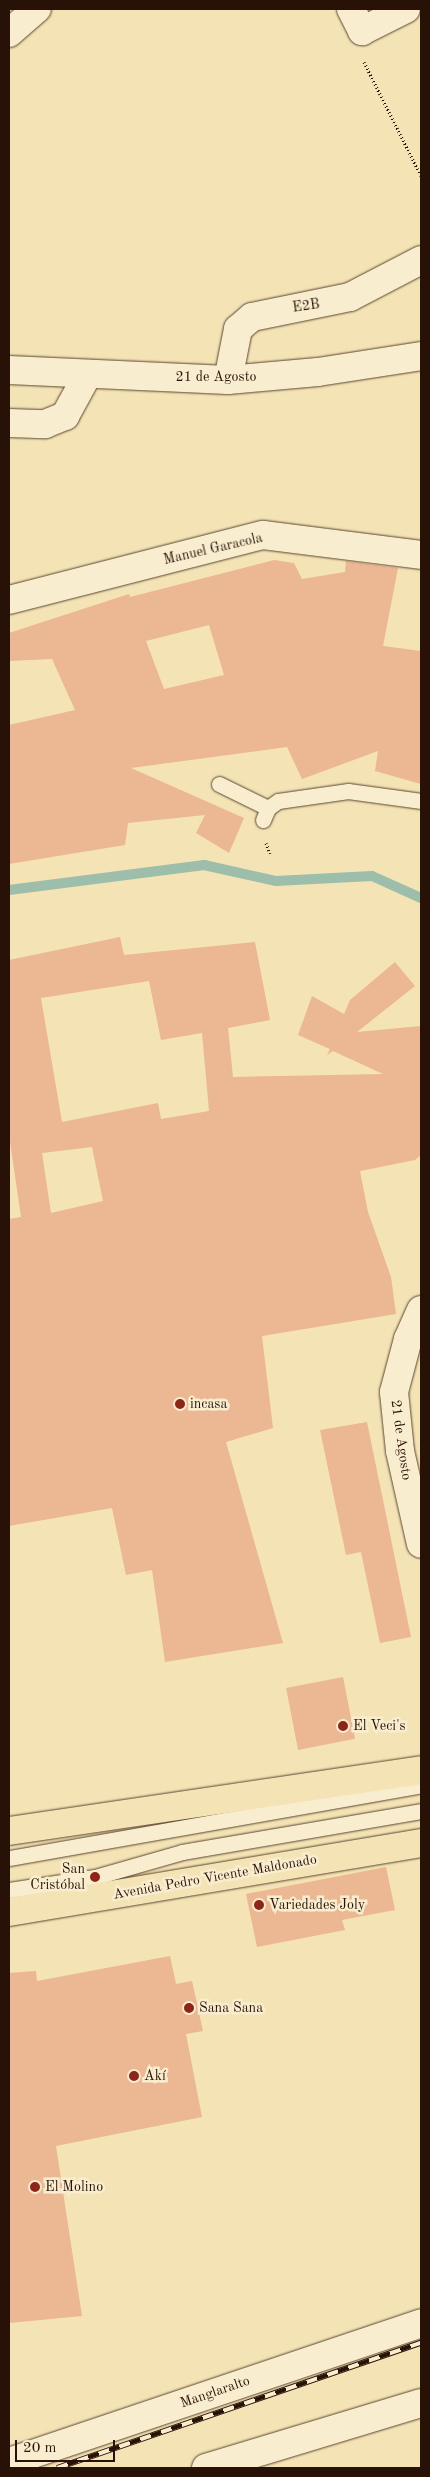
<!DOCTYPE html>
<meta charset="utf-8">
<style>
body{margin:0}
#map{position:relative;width:430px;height:2477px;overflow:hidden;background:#f4e3b4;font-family:"Old Standard TT",serif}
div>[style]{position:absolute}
.stream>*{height:10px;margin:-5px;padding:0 5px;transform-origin:5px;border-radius:5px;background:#9cbeab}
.building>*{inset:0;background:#ecb793;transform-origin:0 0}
.path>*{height:3px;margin-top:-1.5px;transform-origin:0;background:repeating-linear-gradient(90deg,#281207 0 1px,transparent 0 3.5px)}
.roads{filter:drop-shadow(0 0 1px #5b4632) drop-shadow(0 0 1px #5b4632)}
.lane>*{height:15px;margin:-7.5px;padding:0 7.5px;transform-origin:7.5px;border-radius:7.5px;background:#f8edce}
.street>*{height:28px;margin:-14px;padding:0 14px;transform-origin:14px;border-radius:14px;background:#f8edce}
.secondary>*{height:28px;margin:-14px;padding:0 14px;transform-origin:14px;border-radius:14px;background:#f8edce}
.primary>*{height:28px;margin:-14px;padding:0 14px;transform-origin:14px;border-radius:14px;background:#f4e3b4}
.rail>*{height:5.5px;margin-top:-2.75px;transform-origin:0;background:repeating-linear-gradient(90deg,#f8edce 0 11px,#281207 0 22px);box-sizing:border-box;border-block:1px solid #281207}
.dots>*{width:14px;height:14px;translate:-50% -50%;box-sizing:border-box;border:2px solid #f8edce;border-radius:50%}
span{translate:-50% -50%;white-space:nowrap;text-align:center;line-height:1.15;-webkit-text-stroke:5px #f8edce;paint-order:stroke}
.street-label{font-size:14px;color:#281207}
.poi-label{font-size:14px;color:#281207}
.left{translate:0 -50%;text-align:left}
.right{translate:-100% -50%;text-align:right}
.frame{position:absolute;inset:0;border:10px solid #281207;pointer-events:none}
.scale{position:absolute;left:15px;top:2440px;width:100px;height:22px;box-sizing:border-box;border:2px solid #281207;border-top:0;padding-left:6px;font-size:15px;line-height:18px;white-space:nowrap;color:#281207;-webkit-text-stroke:4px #f8edce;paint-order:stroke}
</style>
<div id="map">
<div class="stream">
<div style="left:9px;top:890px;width:197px;rotate:-7.3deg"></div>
<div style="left:204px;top:865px;width:74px;rotate:12.5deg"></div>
<div style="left:276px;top:881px;width:96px;rotate:-3deg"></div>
<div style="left:372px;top:876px;width:54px;rotate:24.2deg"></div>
</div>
<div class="building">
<div style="clip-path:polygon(evenodd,274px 560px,294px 563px,302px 579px,345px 572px,346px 561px,398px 568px,383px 646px,421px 651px,421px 784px,375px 771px,378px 751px,302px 779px,287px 747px,131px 768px,244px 818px,229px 853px,196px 833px,205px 815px,128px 823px,125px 845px,9px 864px,9px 725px,75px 710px,52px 659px,9px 661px,9px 633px,129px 594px,130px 597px,274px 560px,209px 625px,224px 675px,164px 689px,146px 641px,209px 625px)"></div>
<div style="clip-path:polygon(evenodd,120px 937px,124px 955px,255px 942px,270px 1020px,228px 1028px,233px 1077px,383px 1074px,333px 1051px,327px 1055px,330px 1049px,298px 1035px,312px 996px,344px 1014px,350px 1000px,395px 962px,415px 986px,357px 1032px,421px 1026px,421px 1155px,415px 1160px,360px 1171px,368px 1212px,391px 1277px,396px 1314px,262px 1336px,273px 1428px,226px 1442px,283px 1643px,165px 1662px,152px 1570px,126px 1575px,112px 1508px,9px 1526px,9px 1219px,21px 1217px,9px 1135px,9px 960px,120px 937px,149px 981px,161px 1040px,202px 1033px,209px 1111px,161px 1119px,158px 1103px,62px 1122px,41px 998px,149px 981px,120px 937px,92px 1147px,103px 1201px,51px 1213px,42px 1153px,92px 1147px)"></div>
<div style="clip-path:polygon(367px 1422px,411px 1637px,380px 1643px,361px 1552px,346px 1555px,320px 1430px)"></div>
<div style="left:343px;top:1677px;width:63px;height:58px;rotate:79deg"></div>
<div style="clip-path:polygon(386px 1867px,395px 1910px,342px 1920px,345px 1930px,257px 1947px,246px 1894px)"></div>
<div style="clip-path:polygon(170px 1956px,176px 1984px,192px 1981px,203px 2031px,186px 2034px,202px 2117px,56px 2146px,82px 2316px,9px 2323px,9px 1973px,36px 1971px,37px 1981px)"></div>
</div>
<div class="path">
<div style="left:364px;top:62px;width:127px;rotate:63.4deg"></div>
<div style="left:266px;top:843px;width:11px;rotate:68deg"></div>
</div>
<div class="roads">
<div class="lane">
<div style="left:219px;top:784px;width:55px;rotate:26.1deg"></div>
<div style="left:263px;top:820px;width:13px;rotate:-67deg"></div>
<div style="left:268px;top:808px;width:12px;rotate:-35deg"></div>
<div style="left:278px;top:801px;width:71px;rotate:-8.1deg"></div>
<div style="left:348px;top:791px;width:74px;rotate:7.8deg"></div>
<div style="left:9px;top:1858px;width:418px;rotate:-10deg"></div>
<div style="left:9px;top:1890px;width:87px;rotate:-8.6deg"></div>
<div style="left:95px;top:1877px;width:91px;rotate:-16deg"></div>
<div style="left:182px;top:1852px;width:242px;rotate:-9.7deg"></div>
</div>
<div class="street">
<div style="left:351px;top:9px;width:25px;rotate:63deg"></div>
<div style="left:362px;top:31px;width:49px;rotate:-26.6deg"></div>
<div style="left:228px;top:380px;width:52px;rotate:-78.9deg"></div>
<div style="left:238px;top:329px;width:18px;rotate:-41deg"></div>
<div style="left:252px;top:317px;width:100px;rotate:-11.5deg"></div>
<div style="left:350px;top:297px;width:80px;rotate:-27.5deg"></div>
<div style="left:9px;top:423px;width:36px;rotate:2deg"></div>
<div style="left:45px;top:424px;width:22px;rotate:-22deg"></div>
<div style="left:65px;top:416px;width:48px;rotate:-61.3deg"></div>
<div style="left:9px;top:600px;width:262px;rotate:-14.4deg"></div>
<div style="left:263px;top:535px;width:159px;rotate:7.2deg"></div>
</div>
<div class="secondary">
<div style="left:9px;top:33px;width:37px;rotate:-41deg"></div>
<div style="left:9px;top:370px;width:219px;rotate:2.6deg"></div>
<div style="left:228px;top:380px;width:90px;rotate:-5.1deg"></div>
<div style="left:318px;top:372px;width:104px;rotate:-8.8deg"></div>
<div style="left:421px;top:1310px;width:32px;rotate:114deg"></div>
<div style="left:408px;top:1339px;width:55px;rotate:104.8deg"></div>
<div style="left:394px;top:1392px;width:59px;rotate:84.2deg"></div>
<div style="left:400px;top:1451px;width:95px;rotate:77.3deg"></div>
<div style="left:9px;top:2462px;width:435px;rotate:-18.6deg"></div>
<div style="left:206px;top:2468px;width:225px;rotate:-16.8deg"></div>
</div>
<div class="primary">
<div style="left:9px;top:1831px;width:416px;rotate:-8.4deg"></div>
<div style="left:9px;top:1912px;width:418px;rotate:-9.5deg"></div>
</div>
</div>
<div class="rail">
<div style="left:57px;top:2468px;width:385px;rotate:-19deg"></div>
</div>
<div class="dots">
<div style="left:180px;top:1404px;background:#8f2418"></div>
<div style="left:343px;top:1726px;background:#8f2418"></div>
<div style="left:95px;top:1877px;background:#8f2418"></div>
<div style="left:259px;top:1905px;background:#8f2418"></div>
<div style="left:189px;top:2008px;background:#8f2418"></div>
<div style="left:134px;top:2076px;background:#8f2418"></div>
<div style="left:35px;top:2187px;background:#8f2418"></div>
</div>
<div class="street-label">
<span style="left:306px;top:306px;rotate:-8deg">E2B</span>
<span style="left:216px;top:377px">21 de Agosto</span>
<span style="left:213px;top:549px;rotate:-13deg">Manuel Garacola</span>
<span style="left:401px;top:1440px;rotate:82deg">21 de Agosto</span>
<span style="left:215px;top:1877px;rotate:-10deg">Avenida Pedro Vicente Maldonado</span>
<span style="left:215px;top:2392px;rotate:-19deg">Manglaralto</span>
</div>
<div class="poi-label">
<span class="left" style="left:190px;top:1404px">incasa</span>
<span class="left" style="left:353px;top:1726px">El Veci's</span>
<span class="right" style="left:85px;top:1877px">San<br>Cristóbal</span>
<span class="left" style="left:269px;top:1905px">Variedades Joly</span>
<span class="left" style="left:199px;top:2008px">Sana Sana</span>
<span class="left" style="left:144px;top:2076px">Akí</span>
<span class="left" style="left:45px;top:2187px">El Molino</span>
</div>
<div class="frame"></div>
<div class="scale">20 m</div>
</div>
